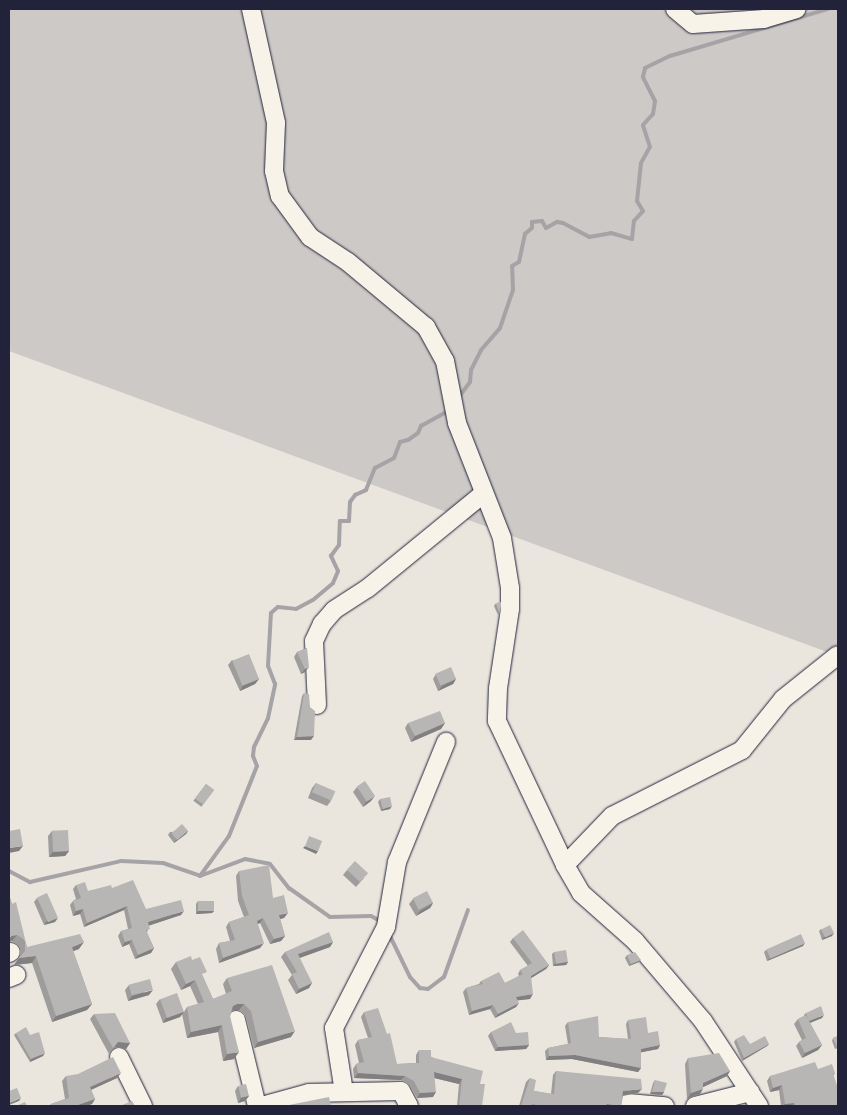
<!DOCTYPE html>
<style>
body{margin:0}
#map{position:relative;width:847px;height:1115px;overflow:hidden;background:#eae6de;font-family:Kalam,sans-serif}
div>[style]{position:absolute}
.green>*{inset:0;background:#cdc9c6}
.stream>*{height:4px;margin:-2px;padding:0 2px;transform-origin:2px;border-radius:2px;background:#a6a3a6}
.roads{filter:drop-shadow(0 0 1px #22223b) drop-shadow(0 0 1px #22223b)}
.minor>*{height:18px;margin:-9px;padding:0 9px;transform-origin:9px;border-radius:9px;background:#f7f3e8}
.wall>*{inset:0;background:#9e9d9c;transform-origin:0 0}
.shaded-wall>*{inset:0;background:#817f7f}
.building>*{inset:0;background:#b8b6b5;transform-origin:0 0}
span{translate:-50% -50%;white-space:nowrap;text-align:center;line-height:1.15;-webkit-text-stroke:4.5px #f7f3e8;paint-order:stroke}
.frame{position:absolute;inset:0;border:10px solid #22223b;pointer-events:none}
</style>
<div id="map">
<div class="green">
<div style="clip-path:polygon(9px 9px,838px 9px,838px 656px,9px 351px)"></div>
</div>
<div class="stream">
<div style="left:458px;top:398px;width:20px;rotate:-53deg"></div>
<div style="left:470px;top:382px;width:12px;rotate:-85deg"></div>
<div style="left:471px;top:370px;width:22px;rotate:-63deg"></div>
<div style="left:481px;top:350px;width:29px;rotate:-49deg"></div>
<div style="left:500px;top:328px;width:40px;rotate:-71.1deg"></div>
<div style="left:513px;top:290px;width:24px;rotate:-92deg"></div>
<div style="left:512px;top:266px;width:8px;rotate:-30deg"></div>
<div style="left:519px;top:262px;width:29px;rotate:-78deg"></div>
<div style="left:525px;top:234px;width:9px;rotate:-41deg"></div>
<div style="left:532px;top:228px;width:6px;rotate:-90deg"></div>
<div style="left:532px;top:222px;width:10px;rotate:-6deg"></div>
<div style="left:542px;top:221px;width:8px;rotate:60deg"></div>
<div style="left:546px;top:228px;width:13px;rotate:-29deg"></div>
<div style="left:557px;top:222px;width:6px;rotate:9deg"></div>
<div style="left:563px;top:223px;width:30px;rotate:28deg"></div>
<div style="left:589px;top:237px;width:22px;rotate:-10deg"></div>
<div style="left:611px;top:233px;width:22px;rotate:16deg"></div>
<div style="left:632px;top:239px;width:18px;rotate:-84deg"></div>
<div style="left:634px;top:221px;width:13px;rotate:-48deg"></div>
<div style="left:643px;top:211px;width:12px;rotate:-121deg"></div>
<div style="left:637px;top:201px;width:38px;rotate:-84deg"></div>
<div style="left:641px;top:163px;width:18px;rotate:-61deg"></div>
<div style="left:650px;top:147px;width:23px;rotate:-108deg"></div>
<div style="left:643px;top:125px;width:15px;rotate:-48deg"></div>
<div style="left:653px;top:114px;width:13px;rotate:-81deg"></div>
<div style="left:655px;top:101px;width:27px;rotate:-117deg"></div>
<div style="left:643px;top:77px;width:9px;rotate:-77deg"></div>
<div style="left:645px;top:68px;width:28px;rotate:-26deg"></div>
<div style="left:670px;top:56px;width:165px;rotate:-16.6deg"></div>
<div style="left:9px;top:871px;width:24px;rotate:28deg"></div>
<div style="left:30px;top:882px;width:93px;rotate:-13deg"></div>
<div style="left:121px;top:861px;width:42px;rotate:2.7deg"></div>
<div style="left:163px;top:863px;width:39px;rotate:19deg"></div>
<div style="left:200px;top:876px;width:48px;rotate:-20.7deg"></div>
<div style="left:245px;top:859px;width:25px;rotate:11deg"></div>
<div style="left:270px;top:864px;width:31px;rotate:52deg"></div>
<div style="left:289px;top:888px;width:50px;rotate:35.3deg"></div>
<div style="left:330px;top:917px;width:41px;rotate:-1.4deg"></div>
<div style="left:371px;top:916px;width:13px;rotate:29deg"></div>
<div style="left:200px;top:876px;width:49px;rotate:-54.1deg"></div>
<div style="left:229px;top:836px;width:75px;rotate:-68.2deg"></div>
<div style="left:257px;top:766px;width:11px;rotate:-112deg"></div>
<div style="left:253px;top:756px;width:9px;rotate:-84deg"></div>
<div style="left:254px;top:747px;width:32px;rotate:-64deg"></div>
<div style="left:268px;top:718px;width:35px;rotate:-78deg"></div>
<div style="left:275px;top:684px;width:19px;rotate:-111deg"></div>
<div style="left:268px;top:666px;width:53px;rotate:-86.8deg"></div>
<div style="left:271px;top:613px;width:9px;rotate:-41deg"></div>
<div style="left:278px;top:607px;width:18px;rotate:6deg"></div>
<div style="left:296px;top:609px;width:19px;rotate:-28deg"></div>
<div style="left:313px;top:600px;width:26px;rotate:-40deg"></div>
<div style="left:333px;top:583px;width:13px;rotate:-67deg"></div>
<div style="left:338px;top:571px;width:17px;rotate:-115deg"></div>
<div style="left:331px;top:556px;width:14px;rotate:-54deg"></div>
<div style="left:339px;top:545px;width:24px;rotate:-88deg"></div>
<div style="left:340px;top:521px;width:9px"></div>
<div style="left:349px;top:521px;width:19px;rotate:-87deg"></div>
<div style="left:350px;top:502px;width:9px;rotate:-54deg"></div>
<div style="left:355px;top:495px;width:12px;rotate:-24deg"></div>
<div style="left:366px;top:490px;width:24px;rotate:-68deg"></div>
<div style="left:375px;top:468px;width:21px;rotate:-28deg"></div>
<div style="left:394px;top:458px;width:17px;rotate:-69deg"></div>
<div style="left:400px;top:442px;width:8px;rotate:-14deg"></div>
<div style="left:408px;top:440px;width:12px;rotate:-35deg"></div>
<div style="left:418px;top:433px;width:8px;rotate:-67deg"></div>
<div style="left:421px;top:426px;width:31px;rotate:-29deg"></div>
<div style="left:389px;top:934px;width:48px;rotate:64deg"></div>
<div style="left:410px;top:977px;width:15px;rotate:48deg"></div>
<div style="left:420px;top:988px;width:8px;rotate:7deg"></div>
<div style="left:428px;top:989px;width:20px;rotate:-37deg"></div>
<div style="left:444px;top:977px;width:71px;rotate:-70.3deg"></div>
</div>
<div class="roads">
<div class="minor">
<div style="left:251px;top:9px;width:117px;rotate:77.6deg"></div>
<div style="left:276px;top:123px;width:48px;rotate:92.4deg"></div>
<div style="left:274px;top:171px;width:26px;rotate:77deg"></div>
<div style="left:280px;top:196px;width:51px;rotate:53.8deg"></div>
<div style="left:310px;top:237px;width:45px;rotate:33.3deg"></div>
<div style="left:348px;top:262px;width:102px;rotate:39.8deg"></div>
<div style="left:426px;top:327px;width:39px;rotate:61deg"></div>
<div style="left:445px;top:361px;width:63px;rotate:79deg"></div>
<div style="left:457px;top:423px;width:123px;rotate:68.6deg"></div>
<div style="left:502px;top:538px;width:51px;rotate:80.9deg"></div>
<div style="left:510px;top:588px;width:21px;rotate:90deg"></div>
<div style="left:510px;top:609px;width:80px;rotate:98.6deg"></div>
<div style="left:498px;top:688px;width:33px;rotate:92deg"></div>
<div style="left:497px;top:721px;width:159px;rotate:64.7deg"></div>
<div style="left:565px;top:865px;width:68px;rotate:-46.2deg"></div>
<div style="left:612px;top:816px;width:146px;rotate:-26.9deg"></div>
<div style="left:742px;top:750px;width:65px;rotate:-51.2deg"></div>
<div style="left:783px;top:699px;width:70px;rotate:-38.7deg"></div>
<div style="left:675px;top:9px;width:23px;rotate:40deg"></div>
<div style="left:693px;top:24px;width:71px;rotate:-4deg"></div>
<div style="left:764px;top:19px;width:34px;rotate:-17deg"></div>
<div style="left:317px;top:705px;width:64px;rotate:-92.7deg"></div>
<div style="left:314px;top:641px;width:19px;rotate:-65deg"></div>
<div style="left:322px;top:624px;width:18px;rotate:-49deg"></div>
<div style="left:334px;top:610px;width:40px;rotate:-32.9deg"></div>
<div style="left:368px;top:588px;width:149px;rotate:-39.3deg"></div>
<div style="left:565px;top:865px;width:32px;rotate:60deg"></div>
<div style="left:581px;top:893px;width:72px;rotate:41.6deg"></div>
<div style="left:635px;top:941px;width:105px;rotate:49.6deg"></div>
<div style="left:703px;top:1021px;width:102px;rotate:56.6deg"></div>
<div style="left:9px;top:953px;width:2px;rotate:-27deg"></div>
<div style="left:9px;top:978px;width:8px;rotate:-23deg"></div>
<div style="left:236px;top:1020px;width:89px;rotate:76.3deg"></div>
<div style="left:119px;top:1057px;width:55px;rotate:63.9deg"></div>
<div style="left:344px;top:1092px;width:65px;rotate:-98.9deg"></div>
<div style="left:334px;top:1028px;width:114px;rotate:-62.8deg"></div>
<div style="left:386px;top:927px;width:66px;rotate:-80.4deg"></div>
<div style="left:397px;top:862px;width:130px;rotate:-67.8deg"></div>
<div style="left:262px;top:1106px;width:49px;rotate:-15.5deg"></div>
<div style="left:309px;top:1093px;width:92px;rotate:-1.2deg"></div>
<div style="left:401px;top:1091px;width:17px;rotate:62deg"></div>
<div style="left:627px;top:1106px;width:3px;rotate:-72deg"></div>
<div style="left:628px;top:1103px;width:37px;rotate:5deg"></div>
<div style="left:695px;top:1106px;width:57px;rotate:-14.3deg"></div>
</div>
</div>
<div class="wall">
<div style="clip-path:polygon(496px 603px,500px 613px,498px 615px,494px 606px)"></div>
<div style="clip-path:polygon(307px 648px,305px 672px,301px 674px,294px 657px,297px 652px)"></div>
<div style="clip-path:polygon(232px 660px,259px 679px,255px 684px,240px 691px,228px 665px)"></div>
<div style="clip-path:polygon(436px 674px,456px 679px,453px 684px,438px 691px,433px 679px)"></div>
<div style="clip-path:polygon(304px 693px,311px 740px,294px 740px,302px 696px)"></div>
<div style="clip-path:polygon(408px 723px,445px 723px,441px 729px,411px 742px,405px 728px)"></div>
<div style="clip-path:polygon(316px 783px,331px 801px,327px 806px,308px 798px,312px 788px)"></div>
<div style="left:206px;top:784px;width:10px;height:21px;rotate:37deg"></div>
<div style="clip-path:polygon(357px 787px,371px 801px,363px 807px,353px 792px)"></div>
<div style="clip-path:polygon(380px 799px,390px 809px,381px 811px,378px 802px)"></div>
<div style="clip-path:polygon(52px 831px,69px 851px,65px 856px,49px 857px,48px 836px)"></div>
<div style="clip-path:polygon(188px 831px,186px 834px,174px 843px,168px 835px,170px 832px)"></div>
<div style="clip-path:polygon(347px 870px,364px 878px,356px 887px,343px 875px)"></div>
<div style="clip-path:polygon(239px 871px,273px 898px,284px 918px,280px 919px,285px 936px,281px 941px,270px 944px,260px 923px,258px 924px,260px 948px,219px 963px,216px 949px,219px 943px,230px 941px,226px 927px,229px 922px,244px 917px,238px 901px,236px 876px)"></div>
<div style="clip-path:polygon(76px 885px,88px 891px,112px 888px,146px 909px,181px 915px,149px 925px,147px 933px,154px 948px,151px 953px,135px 959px,129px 944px,122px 947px,118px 936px,121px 931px,128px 929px,124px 910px,84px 927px,80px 914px,73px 916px,70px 905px,73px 901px,76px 899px,73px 889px)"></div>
<div style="clip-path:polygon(9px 895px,27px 947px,79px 949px,73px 951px,92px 1004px,87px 1010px,52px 1022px,32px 963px,14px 965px,20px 957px,20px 947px,12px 941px)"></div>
<div style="clip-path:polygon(37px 898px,55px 922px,44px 925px,34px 902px)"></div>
<div style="clip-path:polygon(413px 899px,433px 903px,430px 908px,416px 916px,409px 904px)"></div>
<div style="clip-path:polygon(198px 901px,214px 911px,212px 913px,196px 914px,196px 904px)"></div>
<div style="clip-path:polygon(821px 929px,832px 936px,822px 940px,819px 931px)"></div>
<div style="clip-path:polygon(513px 938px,549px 965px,546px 969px,531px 978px,530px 999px,517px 1000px,516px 1007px,495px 1018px,490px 1009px,469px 1015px,463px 992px,466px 988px,479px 984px,481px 981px,505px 983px,519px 976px,518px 974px,520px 970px,528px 966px,510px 942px)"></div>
<div style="clip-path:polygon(333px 942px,330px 947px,299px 958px,312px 983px,309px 988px,296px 994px,288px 980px,292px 975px,281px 957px,285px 952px)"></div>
<div style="clip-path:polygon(803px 946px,767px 961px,764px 952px,766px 950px)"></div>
<div style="clip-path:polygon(554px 952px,568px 962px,566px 965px,553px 966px,552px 954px)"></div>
<div style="clip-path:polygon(627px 955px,639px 962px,629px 966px,625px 958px)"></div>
<div style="clip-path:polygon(192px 960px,203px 977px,213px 999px,226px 994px,223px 984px,227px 978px,291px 1037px,254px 1048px,246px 1017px,239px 1010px,233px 1010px,232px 1011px,230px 1016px,234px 1059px,223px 1061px,218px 1032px,187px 1038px,182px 1014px,180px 1017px,163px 1023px,156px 1004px,160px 999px,184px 1012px,187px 1007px,198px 1004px,190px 986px,181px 990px,171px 969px,176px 962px)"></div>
<div style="clip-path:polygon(129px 985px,149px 995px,128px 1001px,125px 990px)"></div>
<div style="clip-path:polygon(364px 1012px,397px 1064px,416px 1063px,416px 1055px,419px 1050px,480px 1084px,482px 1106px,457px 1106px,459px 1084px,434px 1078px,433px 1097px,417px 1098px,410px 1086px,401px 1080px,354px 1078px,353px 1069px,356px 1064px,359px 1063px,355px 1045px,358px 1040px,368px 1038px,361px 1017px)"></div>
<div style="clip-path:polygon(806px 1013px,822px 1018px,810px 1023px,822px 1045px,818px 1050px,802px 1058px,796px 1046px,799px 1042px,802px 1040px,794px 1024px,798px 1019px,804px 1016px,804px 1015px)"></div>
<div style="clip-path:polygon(94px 1014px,130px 1043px,126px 1049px,115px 1047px,109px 1054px,90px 1019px)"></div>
<div style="clip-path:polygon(628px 1020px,648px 1033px,660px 1045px,658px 1049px,641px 1052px,641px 1068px,638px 1072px,572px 1059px,546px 1060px,545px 1051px,548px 1048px,568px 1044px,565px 1026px,568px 1022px,599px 1037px,628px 1039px,626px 1024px)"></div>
<div style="clip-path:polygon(491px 1032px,516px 1033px,529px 1045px,526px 1049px,495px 1051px,488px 1036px)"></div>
<div style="clip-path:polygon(16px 1033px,43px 1056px,30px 1062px,14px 1035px)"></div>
<div style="clip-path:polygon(838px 1036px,838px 1048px,835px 1049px,832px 1041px,833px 1038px)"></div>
<div style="clip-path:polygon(736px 1039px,750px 1044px,769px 1044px,767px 1046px,742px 1061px,734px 1042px)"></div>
<div style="clip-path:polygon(688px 1058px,730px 1071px,727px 1076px,703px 1087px,700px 1094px,687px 1099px,685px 1064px)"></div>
<div style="clip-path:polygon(818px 1069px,835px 1073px,833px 1076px,838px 1106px,781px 1106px,779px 1090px,770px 1092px,767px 1081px,770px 1076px)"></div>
<div style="clip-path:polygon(556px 1071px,638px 1093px,623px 1096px,621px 1106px,519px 1106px,526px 1082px,530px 1078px,534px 1091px,551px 1094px,553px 1075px)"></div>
<div style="clip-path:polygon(66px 1076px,117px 1078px,91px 1090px,95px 1099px,92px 1104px,86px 1106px,49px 1106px,51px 1104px,65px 1099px,62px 1081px)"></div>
<div style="clip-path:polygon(655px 1080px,664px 1092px,662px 1095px,650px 1094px,653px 1083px)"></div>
<div style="clip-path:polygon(238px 1086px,249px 1096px,245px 1101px,238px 1103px,235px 1091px)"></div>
</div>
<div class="shaded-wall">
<div style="clip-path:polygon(309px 667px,305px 672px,301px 674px,305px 669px)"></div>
<div style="clip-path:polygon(259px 679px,255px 684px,240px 691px,243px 685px)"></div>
<div style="clip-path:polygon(456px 679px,453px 684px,438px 691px,442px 686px)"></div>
<div style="clip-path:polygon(445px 723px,441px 729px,411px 742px,415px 736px)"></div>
<div style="clip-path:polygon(314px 736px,311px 740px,294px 740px,297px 737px)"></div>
<div style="clip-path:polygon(375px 796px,371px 801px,363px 807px,366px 802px)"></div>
<div style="clip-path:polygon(392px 806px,390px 809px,381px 811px,383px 809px)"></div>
<div style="clip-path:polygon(188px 831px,186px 834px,174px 843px,176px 840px)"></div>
<div style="clip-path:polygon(23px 846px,19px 851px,9px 853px,9px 848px)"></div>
<div style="clip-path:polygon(305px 846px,318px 851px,316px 854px,303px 848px)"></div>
<div style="clip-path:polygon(69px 851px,65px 856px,49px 857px,53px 852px)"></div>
<div style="clip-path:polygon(433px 903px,430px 908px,416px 916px,420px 911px)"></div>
<div style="clip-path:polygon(127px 906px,124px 910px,84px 927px,87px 923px)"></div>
<div style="clip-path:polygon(83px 909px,80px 914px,73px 916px,76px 911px)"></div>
<div style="clip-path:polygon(184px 911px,181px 915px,145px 927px,148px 922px)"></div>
<div style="clip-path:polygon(198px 911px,214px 911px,212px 913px,196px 914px)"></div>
<div style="clip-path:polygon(288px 913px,284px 918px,275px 920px,279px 915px)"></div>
<div style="clip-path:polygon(58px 918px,55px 922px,44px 925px,47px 921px)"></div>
<div style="clip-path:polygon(263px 918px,260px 923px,254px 926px,257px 921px)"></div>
<div style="clip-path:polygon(834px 933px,832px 936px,822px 940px,824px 937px)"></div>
<div style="clip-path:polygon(17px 935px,12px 941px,9px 942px,9px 939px,11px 936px)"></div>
<div style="clip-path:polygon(285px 936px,281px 941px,270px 944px,274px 939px)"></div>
<div style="clip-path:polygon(132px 940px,129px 944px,122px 947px,125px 942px)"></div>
<div style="clip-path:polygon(84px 942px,79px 949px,68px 953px,72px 947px)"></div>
<div style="clip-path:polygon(333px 942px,330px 947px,294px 960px,298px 954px)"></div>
<div style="clip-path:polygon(264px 943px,260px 948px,219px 963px,223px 958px)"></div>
<div style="clip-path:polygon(805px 943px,803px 946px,767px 961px,769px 959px)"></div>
<div style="clip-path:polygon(154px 948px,151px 953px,135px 959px,138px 955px)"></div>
<div style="clip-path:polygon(36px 956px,32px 963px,14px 965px,19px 958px)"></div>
<div style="clip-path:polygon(641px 960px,639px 962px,629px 966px,631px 964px)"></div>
<div style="clip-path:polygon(568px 962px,566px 965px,553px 966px,555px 964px)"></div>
<div style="clip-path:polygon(549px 965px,546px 969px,528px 980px,531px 976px)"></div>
<div style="clip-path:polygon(195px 980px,190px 986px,181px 990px,186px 984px)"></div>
<div style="clip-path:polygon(312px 983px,309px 988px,296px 994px,299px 989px)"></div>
<div style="clip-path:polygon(153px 990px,149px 995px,128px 1001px,132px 996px)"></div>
<div style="clip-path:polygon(533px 994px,530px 999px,513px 1001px,516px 997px)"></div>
<div style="clip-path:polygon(519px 1003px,516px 1007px,495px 1018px,498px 1014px)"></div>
<div style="clip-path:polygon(92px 1004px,87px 1010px,52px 1022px,56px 1016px)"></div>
<div style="clip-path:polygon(237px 1004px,244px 1004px,239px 1010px,233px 1010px,228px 1013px,233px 1006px)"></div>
<div style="clip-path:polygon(493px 1005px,490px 1009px,469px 1015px,472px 1011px)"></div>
<div style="clip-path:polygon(184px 1012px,180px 1017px,163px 1023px,166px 1018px)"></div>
<div style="clip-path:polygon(824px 1015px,822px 1018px,807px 1024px,809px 1021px)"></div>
<div style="clip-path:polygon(222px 1025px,218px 1032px,187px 1038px,191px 1032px)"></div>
<div style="clip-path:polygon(295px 1031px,291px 1037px,254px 1048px,258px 1042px)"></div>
<div style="clip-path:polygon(118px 1042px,130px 1043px,126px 1049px,115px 1047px,109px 1054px)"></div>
<div style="clip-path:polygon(769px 1044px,767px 1046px,742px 1061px,744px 1058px)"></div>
<div style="clip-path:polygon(529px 1045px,526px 1049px,495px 1051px,498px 1047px)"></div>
<div style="clip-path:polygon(660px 1045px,658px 1049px,638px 1053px,641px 1049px)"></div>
<div style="clip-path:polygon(822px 1045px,818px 1050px,802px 1058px,805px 1053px)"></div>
<div style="clip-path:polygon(239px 1052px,234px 1059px,223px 1061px,227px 1054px)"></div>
<div style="clip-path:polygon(45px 1053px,43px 1056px,30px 1062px,31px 1059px)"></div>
<div style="clip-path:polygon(575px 1055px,641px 1068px,638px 1072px,572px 1059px,546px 1060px,549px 1056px)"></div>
<div style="clip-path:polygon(730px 1071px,727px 1076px,699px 1089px,703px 1083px)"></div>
<div style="clip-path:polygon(434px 1072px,462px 1079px,459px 1084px,430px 1077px)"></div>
<div style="clip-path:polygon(121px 1073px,117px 1078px,86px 1092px,90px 1087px)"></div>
<div style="clip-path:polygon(358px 1073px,405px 1076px,401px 1080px,354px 1078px)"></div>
<div style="clip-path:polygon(782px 1085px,779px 1090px,770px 1092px,773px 1088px)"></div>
<div style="clip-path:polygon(642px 1089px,638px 1093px,620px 1096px,623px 1091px)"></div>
<div style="clip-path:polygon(703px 1089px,700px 1094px,687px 1099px,691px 1093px)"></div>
<div style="clip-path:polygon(436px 1092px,433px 1097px,417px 1098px,420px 1093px)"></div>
<div style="clip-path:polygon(652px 1092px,664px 1092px,662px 1095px,650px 1094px)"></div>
<div style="clip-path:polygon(249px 1096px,245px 1101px,238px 1103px,241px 1098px)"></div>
<div style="clip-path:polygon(21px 1098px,19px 1101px,9px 1105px,9px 1103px)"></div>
<div style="clip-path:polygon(95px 1099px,92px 1104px,86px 1106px,75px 1106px)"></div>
<div style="clip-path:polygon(794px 1103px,792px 1106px,783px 1106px,785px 1104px)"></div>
<div style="clip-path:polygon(607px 1104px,618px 1106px,605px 1106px)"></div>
</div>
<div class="building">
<div style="clip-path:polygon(501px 602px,501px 606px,500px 613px,496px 603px)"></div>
<div style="clip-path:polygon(307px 648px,309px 667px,305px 669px,297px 652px)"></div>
<div style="left:249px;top:654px;width:27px;height:18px;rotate:68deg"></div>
<div style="left:451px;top:667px;width:13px;height:17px;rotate:67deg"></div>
<div style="clip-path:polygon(304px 693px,309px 694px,310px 707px,315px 711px,314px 736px,297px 737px)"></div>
<div style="clip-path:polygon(440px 711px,445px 723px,415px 736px,408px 723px)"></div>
<div style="left:365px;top:781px;width:18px;height:10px;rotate:56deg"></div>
<div style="left:316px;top:783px;width:21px;height:10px;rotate:23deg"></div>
<div style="left:206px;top:784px;width:10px;height:18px;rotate:37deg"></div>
<div style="clip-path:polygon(390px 797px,392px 806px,383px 809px,380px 799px)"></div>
<div style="left:182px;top:824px;width:9px;height:14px;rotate:49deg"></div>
<div style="clip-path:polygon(20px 829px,23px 846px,9px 848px,9px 831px)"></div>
<div style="left:68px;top:830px;width:21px;height:16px;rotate:87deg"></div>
<div style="left:309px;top:836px;width:14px;height:11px;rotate:21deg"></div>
<div style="left:355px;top:861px;width:18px;height:12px;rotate:43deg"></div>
<div style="clip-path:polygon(269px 865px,273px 898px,284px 895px,288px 913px,279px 915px,285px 936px,274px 939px,263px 918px,257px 921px,264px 943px,223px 958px,219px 943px,235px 940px,229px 922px,249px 915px,242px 896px,239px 871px)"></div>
<div style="clip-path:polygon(133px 880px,146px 909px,181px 900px,184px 911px,148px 922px,150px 929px,146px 930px,154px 948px,138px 955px,132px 940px,125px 942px,121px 931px,132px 928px,127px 906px,87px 923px,83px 909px,76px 911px,73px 901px,81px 898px,76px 885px,85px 882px,88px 891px,111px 885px,112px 888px)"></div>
<div style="left:427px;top:891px;width:13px;height:16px;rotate:63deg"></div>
<div style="left:47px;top:893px;width:27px;height:11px;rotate:66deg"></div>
<div style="clip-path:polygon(9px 895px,12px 904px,16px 902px,27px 947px,80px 934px,84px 942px,72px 947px,92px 1004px,56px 1016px,36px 956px,19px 958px,25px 951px,25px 940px,17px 935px,11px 936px,9px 939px)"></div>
<div style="left:198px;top:901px;width:16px;height:10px"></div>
<div style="left:830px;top:925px;width:9px;height:10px;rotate:63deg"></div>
<div style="clip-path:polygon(523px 930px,549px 965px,531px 976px,533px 994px,516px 997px,519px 1003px,498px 1014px,493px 1005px,472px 1011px,466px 988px,483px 984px,481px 981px,499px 972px,505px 983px,523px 974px,520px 970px,532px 963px,513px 938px)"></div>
<div style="clip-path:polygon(329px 932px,333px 942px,298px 954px,312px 983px,299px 989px,292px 974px,297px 972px,285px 952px)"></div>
<div style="left:801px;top:934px;width:10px;height:38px;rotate:66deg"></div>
<div style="left:566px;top:950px;width:12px;height:12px;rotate:81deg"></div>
<div style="clip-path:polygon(635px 952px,641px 960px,631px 964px,627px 955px)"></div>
<div style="clip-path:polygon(191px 956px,192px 960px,200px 957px,207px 972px,202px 974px,213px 999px,232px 991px,227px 978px,272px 965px,295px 1031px,258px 1042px,251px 1011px,244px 1004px,237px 1004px,233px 1006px,230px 1016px,239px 1052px,227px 1054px,222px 1025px,191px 1032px,187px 1007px,204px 1002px,195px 980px,186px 984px,176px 962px)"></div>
<div style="left:150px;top:979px;width:11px;height:22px;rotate:75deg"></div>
<div style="left:177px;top:993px;width:20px;height:18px;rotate:70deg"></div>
<div style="clip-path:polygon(821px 1006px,824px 1015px,809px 1021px,806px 1013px)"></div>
<div style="clip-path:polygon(378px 1008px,387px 1034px,390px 1033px,397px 1064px,419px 1063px,419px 1050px,431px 1050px,431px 1057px,483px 1071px,480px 1084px,485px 1084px,482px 1106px,459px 1106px,462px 1079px,434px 1072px,436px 1092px,420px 1093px,414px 1081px,405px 1076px,358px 1073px,356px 1064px,364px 1062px,358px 1040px,372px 1037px,364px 1012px)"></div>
<div style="clip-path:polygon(115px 1013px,130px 1043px,118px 1042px,113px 1048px,94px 1014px)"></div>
<div style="clip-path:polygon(806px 1015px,822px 1045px,805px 1053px,799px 1042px,806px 1038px,798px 1019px)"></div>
<div style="clip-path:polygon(598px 1016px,599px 1037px,631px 1039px,628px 1020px,646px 1017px,648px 1033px,658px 1031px,660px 1045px,641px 1049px,641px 1068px,575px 1055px,549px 1056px,548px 1048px,571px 1043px,568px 1022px)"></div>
<div style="clip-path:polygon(511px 1022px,516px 1033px,528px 1032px,529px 1045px,498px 1047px,491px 1032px)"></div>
<div style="clip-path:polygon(26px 1027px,30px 1035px,39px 1032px,45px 1053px,31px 1059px,16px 1033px)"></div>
<div style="clip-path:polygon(744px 1035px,750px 1044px,765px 1036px,769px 1044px,744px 1058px,736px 1039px)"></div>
<div style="clip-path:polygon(838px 1036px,838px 1046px,837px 1047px,833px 1038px)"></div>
<div style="clip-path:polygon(719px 1053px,730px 1071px,703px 1083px,703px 1089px,691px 1093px,688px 1058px)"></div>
<div style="clip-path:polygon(113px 1057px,121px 1073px,90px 1087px,95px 1099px,75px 1106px,51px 1106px,51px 1104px,69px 1098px,66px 1076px,78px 1074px)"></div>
<div style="clip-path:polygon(815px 1062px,818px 1069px,832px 1064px,835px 1073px,833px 1074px,838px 1088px,838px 1106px,796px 1106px,794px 1103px,785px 1104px,782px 1085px,773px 1088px,770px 1076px)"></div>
<div style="clip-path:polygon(556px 1071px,641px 1079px,642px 1089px,623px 1091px,621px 1106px,607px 1104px,606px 1106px,543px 1106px,532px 1104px,531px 1106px,521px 1106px,530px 1078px,536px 1080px,534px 1091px,554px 1094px)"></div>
<div style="clip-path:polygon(655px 1080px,667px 1083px,664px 1092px,652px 1092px)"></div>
<div style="left:246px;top:1084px;width:12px;height:8px;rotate:76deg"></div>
<div style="clip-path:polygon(17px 1088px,21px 1098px,9px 1103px,9px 1091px)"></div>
<div style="clip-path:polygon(329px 1097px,331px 1106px,284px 1106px)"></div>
<div style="clip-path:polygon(132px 1101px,135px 1106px,120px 1106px)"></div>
<div style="clip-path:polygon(25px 1102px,27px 1106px,16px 1106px)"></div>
</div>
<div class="frame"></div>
</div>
